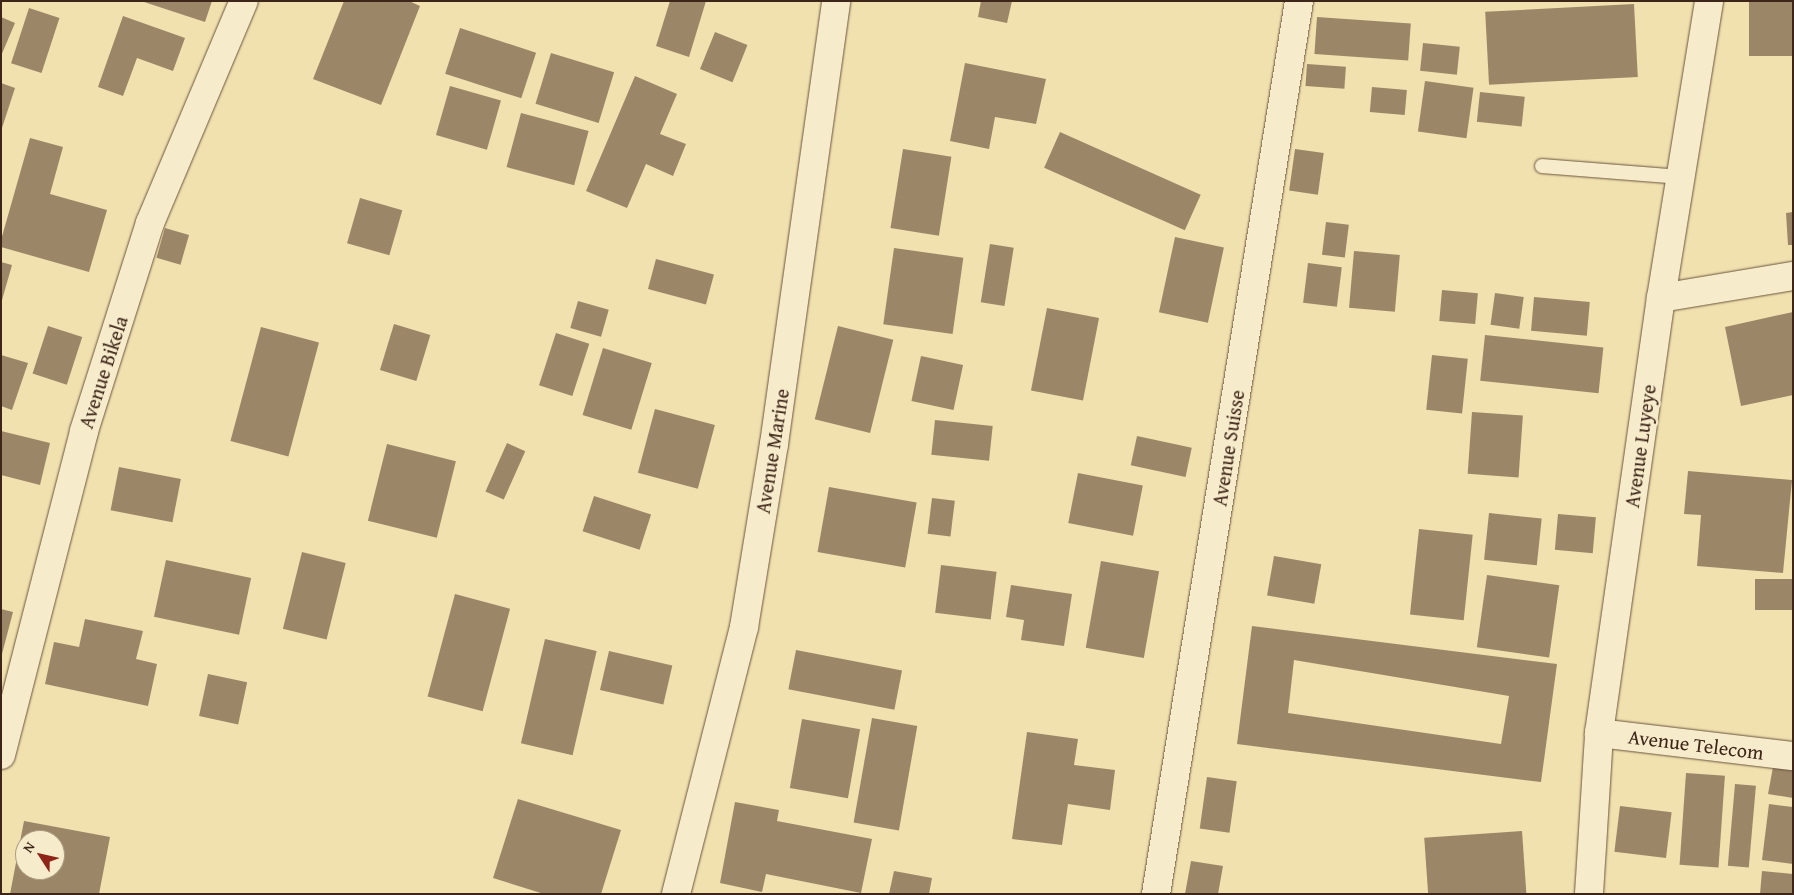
<!DOCTYPE html>
<style>
body{margin:0}
#map{position:relative;width:1794px;height:895px;overflow:hidden;background:#f1e1af;font-family:"Gentium Book Plus",serif}
div>[style]{position:absolute}
.building>*{inset:0;background:#9b8767;transform-origin:0 0}
.roads{filter:drop-shadow(0 0 1px #6b543e) drop-shadow(0 0 1px #6b543e)}
.lane>*{height:14px;margin:-7px;padding:0 7px;transform-origin:7px;border-radius:7px;background:#f6eccb}
.street>*{height:28px;margin:-14px;padding:0 14px;transform-origin:14px;border-radius:14px;background:#f6eccb}
span{translate:-50% -50%;white-space:nowrap;text-align:center;line-height:1.15;-webkit-text-stroke:4.5px #f6eccb;paint-order:stroke}
.street-label{font-size:20px;color:#3e2519}
.frame{position:absolute;inset:0;border:2px solid #3e2519;pointer-events:none}
.north{position:absolute;left:15px;top:830px;width:50px;height:50px;box-sizing:border-box;background:#f6eccb;border:1px solid #ac9c84;border-radius:50%;rotate:305deg;font-size:14px;font-weight:700;line-height:20px;text-align:center;color:#3e2519}
.north::after{content:'';display:block;margin:auto;width:18px;height:22px;background:#8f2418;clip-path:polygon(50% 0,100% 100%,50% 72%,0 100%)}
</style>
<div id="map">
<div class="building">
<div style="clip-path:polygon(141px 1px,212px 1px,205px 22px)"></div>
<div style="clip-path:polygon(344px 1px,409px 1px,420px 6px,381px 105px,313px 79px)"></div>
<div style="clip-path:polygon(670px 1px,706px 1px,689px 57px,656px 46px)"></div>
<div style="clip-path:polygon(981px 1px,1012px 1px,1007px 23px,978px 17px)"></div>
<div style="left:1749px;top:1px;width:44px;height:55px"></div>
<div style="left:1634px;top:4px;width:73px;height:149px;rotate:87deg"></div>
<div style="left:29px;top:8px;width:32px;height:58px;rotate:18deg"></div>
<div style="clip-path:polygon(123px 16px,185px 38px,173px 71px,137px 58px,123px 96px,98px 87px)"></div>
<div style="clip-path:polygon(1px 17px,15px 23px,1px 56px)"></div>
<div style="left:1317px;top:17px;width:94px;height:37px;rotate:4deg"></div>
<div style="left:460px;top:28px;width:80px;height:48px;rotate:18deg"></div>
<div style="left:715px;top:32px;width:35px;height:40px;rotate:22deg"></div>
<div style="left:1423px;top:43px;width:37px;height:28px;rotate:6deg"></div>
<div style="left:551px;top:53px;width:66px;height:53px;rotate:17deg"></div>
<div style="clip-path:polygon(965px 63px,1046px 79px,1036px 124px,995px 117px,989px 149px,950px 141px)"></div>
<div style="left:1307px;top:64px;width:39px;height:22px;rotate:4deg"></div>
<div style="clip-path:polygon(635px 76px,677px 94px,660px 134px,686px 144px,673px 176px,646px 164px,627px 208px,586px 191px)"></div>
<div style="left:1425px;top:81px;width:49px;height:51px;rotate:8deg"></div>
<div style="clip-path:polygon(1px 83px,15px 88px,2px 128px,1px 128px)"></div>
<div style="left:450px;top:86px;width:53px;height:51px;rotate:16deg"></div>
<div style="left:1372px;top:87px;width:35px;height:25px;rotate:5deg"></div>
<div style="left:1480px;top:92px;width:45px;height:30px;rotate:6deg"></div>
<div style="left:521px;top:113px;width:70px;height:56px;rotate:15deg"></div>
<div style="left:1060px;top:132px;width:154px;height:39px;rotate:24deg"></div>
<div style="clip-path:polygon(30px 138px,63px 147px,50px 194px,107px 210px,89px 272px,1px 247px,1px 240px)"></div>
<div style="left:903px;top:149px;width:49px;height:80px;rotate:9deg"></div>
<div style="left:1295px;top:149px;width:29px;height:42px;rotate:8deg"></div>
<div style="left:360px;top:198px;width:44px;height:47px;rotate:16deg"></div>
<div style="clip-path:polygon(1793px 212px,1793px 245px,1788px 245px,1786px 213px)"></div>
<div style="left:1326px;top:222px;width:23px;height:33px;rotate:7deg"></div>
<div style="left:165px;top:228px;width:25px;height:31px;rotate:16deg"></div>
<div style="left:1175px;top:237px;width:50px;height:77px;rotate:12deg"></div>
<div style="left:990px;top:244px;width:24px;height:59px;rotate:9deg"></div>
<div style="left:894px;top:248px;width:70px;height:77px;rotate:8deg"></div>
<div style="left:1354px;top:251px;width:46px;height:57px;rotate:5deg"></div>
<div style="left:656px;top:259px;width:60px;height:31px;rotate:15deg"></div>
<div style="clip-path:polygon(1px 262px,12px 265px,2px 300px,1px 300px)"></div>
<div style="left:1308px;top:263px;width:34px;height:40px;rotate:7deg"></div>
<div style="left:1442px;top:290px;width:36px;height:31px;rotate:5deg"></div>
<div style="left:1495px;top:293px;width:29px;height:32px;rotate:8deg"></div>
<div style="left:1534px;top:297px;width:56px;height:34px;rotate:5deg"></div>
<div style="left:578px;top:301px;width:32px;height:28px;rotate:16deg"></div>
<div style="left:1047px;top:308px;width:53px;height:84px;rotate:11deg"></div>
<div style="clip-path:polygon(1793px 312px,1793px 395px,1741px 406px,1725px 327px)"></div>
<div style="left:394px;top:324px;width:38px;height:48px;rotate:17deg"></div>
<div style="left:48px;top:326px;width:36px;height:50px;rotate:18deg"></div>
<div style="left:838px;top:326px;width:57px;height:96px;rotate:14deg"></div>
<div style="left:261px;top:327px;width:60px;height:118px;rotate:15deg"></div>
<div style="left:556px;top:333px;width:35px;height:55px;rotate:18deg"></div>
<div style="left:1485px;top:335px;width:119px;height:46px;rotate:6deg"></div>
<div style="left:603px;top:348px;width:51px;height:70px;rotate:17deg"></div>
<div style="clip-path:polygon(1px 355px,28px 363px,12px 410px,1px 406px)"></div>
<div style="left:1432px;top:355px;width:36px;height:55px;rotate:6deg"></div>
<div style="left:921px;top:356px;width:43px;height:46px;rotate:12deg"></div>
<div style="left:655px;top:409px;width:62px;height:66px;rotate:15deg"></div>
<div style="left:1472px;top:412px;width:51px;height:62px;rotate:4deg"></div>
<div style="left:935px;top:420px;width:58px;height:35px;rotate:6deg"></div>
<div style="clip-path:polygon(1px 431px,50px 443px,40px 485px,1px 475px)"></div>
<div style="left:1137px;top:436px;width:56px;height:30px;rotate:12deg"></div>
<div style="left:507px;top:443px;width:20px;height:53px;rotate:24deg"></div>
<div style="left:387px;top:444px;width:71px;height:79px;rotate:14deg"></div>
<div style="left:119px;top:467px;width:63px;height:44px;rotate:11deg"></div>
<div style="clip-path:polygon(1688px 471px,1792px 480px,1783px 573px,1697px 566px,1701px 515px,1684px 514px)"></div>
<div style="left:1078px;top:473px;width:66px;height:51px;rotate:11deg"></div>
<div style="left:829px;top:487px;width:89px;height:66px;rotate:10deg"></div>
<div style="left:594px;top:496px;width:60px;height:37px;rotate:18deg"></div>
<div style="left:932px;top:498px;width:23px;height:36px;rotate:7deg"></div>
<div style="left:1489px;top:513px;width:53px;height:47px;rotate:6deg"></div>
<div style="left:1558px;top:514px;width:38px;height:36px;rotate:5deg"></div>
<div style="left:1419px;top:529px;width:54px;height:86px;rotate:6deg"></div>
<div style="left:302px;top:552px;width:45px;height:79px;rotate:14deg"></div>
<div style="left:1274px;top:556px;width:48px;height:40px;rotate:10deg"></div>
<div style="left:166px;top:560px;width:87px;height:58px;rotate:12deg"></div>
<div style="left:1101px;top:561px;width:59px;height:88px;rotate:10deg"></div>
<div style="left:941px;top:565px;width:56px;height:48px;rotate:7deg"></div>
<div style="left:1487px;top:575px;width:73px;height:73px;rotate:8deg"></div>
<div style="left:1793px;top:579px;width:31px;height:38px;rotate:90deg"></div>
<div style="clip-path:polygon(1011px 585px,1072px 594px,1064px 646px,1021px 640px,1024px 620px,1006px 617px)"></div>
<div style="left:455px;top:594px;width:57px;height:106px;rotate:15deg"></div>
<div style="clip-path:polygon(1px 609px,13px 612px,2px 654px,1px 654px)"></div>
<div style="clip-path:polygon(85px 619px,143px 631px,136px 659px,157px 664px,148px 706px,45px 684px,54px 642px,79px 647px)"></div>
<div style="clip-path:polygon(evenodd,1252px 626px,1557px 664px,1541px 782px,1237px 744px,1252px 626px,1294px 660px,1509px 696px,1501px 744px,1288px 713px,1294px 660px)"></div>
<div style="left:545px;top:639px;width:53px;height:107px;rotate:13deg"></div>
<div style="left:796px;top:650px;width:108px;height:40px;rotate:11deg"></div>
<div style="left:609px;top:651px;width:65px;height:40px;rotate:13deg"></div>
<div style="left:208px;top:674px;width:40px;height:43px;rotate:12deg"></div>
<div style="left:872px;top:718px;width:46px;height:106px;rotate:10deg"></div>
<div style="left:802px;top:719px;width:59px;height:70px;rotate:10deg"></div>
<div style="clip-path:polygon(1027px 732px,1078px 739px,1074px 765px,1115px 770px,1110px 810px,1068px 804px,1062px 845px,1012px 839px)"></div>
<div style="clip-path:polygon(1773px 767px,1793px 770px,1793px 798px,1768px 794px)"></div>
<div style="left:1686px;top:773px;width:39px;height:92px;rotate:4deg"></div>
<div style="left:1207px;top:777px;width:30px;height:52px;rotate:8deg"></div>
<div style="left:1735px;top:784px;width:21px;height:82px;rotate:5deg"></div>
<div style="clip-path:polygon(518px 799px,621px 830px,601px 894px,544px 894px,493px 878px)"></div>
<div style="clip-path:polygon(735px 802px,779px 810px,777px 821px,872px 839px,861px 893px,766px 874px,762px 892px,720px 883px)"></div>
<div style="clip-path:polygon(1769px 804px,1793px 807px,1793px 864px,1762px 860px)"></div>
<div style="left:1620px;top:806px;width:52px;height:46px;rotate:7deg"></div>
<div style="clip-path:polygon(evenodd,24px 821px,110px 837px,99px 894px,10px 894px,24px 821px,25px 840px,55px 840px,55px 870px,25px 870px,25px 840px)"></div>
<div style="left:1522px;top:831px;width:63px;height:98px;rotate:86deg"></div>
<div style="clip-path:polygon(1191px 861px,1223px 866px,1218px 894px,1185px 894px)"></div>
<div style="clip-path:polygon(894px 871px,932px 878px,929px 894px,889px 894px)"></div>
<div style="clip-path:polygon(1762px 871px,1793px 874px,1793px 894px,1760px 894px)"></div>
</div>
<div class="roads">
<div class="lane">
<div style="left:1542px;top:166px;width:139px;rotate:4.5deg"></div>
</div>
<div class="street">
<div style="left:1661px;top:298px;width:134px;rotate:-9.5deg"></div>
<div style="left:1599px;top:733px;width:195px;rotate:6.8deg"></div>
<div style="left:1px;top:755px;width:334px;rotate:-75.6deg"></div>
<div style="left:84px;top:431px;width:218px;rotate:-72.4deg"></div>
<div style="left:150px;top:223px;width:241px;rotate:-67.1deg"></div>
<div style="left:676px;top:894px;width:276px;rotate:-75.7deg"></div>
<div style="left:744px;top:627px;width:185px;rotate:-80.7deg"></div>
<div style="left:774px;top:444px;width:447px;rotate:-82deg"></div>
<div style="left:1156px;top:894px;width:904px;rotate:-80.9deg"></div>
<div style="left:1589px;top:894px;width:161px;rotate:-86.4deg"></div>
<div style="left:1599px;top:733px;width:439px;rotate:-81.9deg"></div>
<div style="left:1661px;top:298px;width:301px;rotate:-80.8deg"></div>
</div>
</div>
<div class="street-label">
<span style="left:103px;top:372px;rotate:-72deg">Avenue Bikela</span>
<span style="left:1640px;top:446px;rotate:-82deg">Avenue Luyeye</span>
<span style="left:1228px;top:448px;rotate:-81deg">Avenue Suisse</span>
<span style="left:772px;top:451px;rotate:-81deg">Avenue Marine</span>
<span style="left:1696px;top:744px;rotate:7deg">Avenue Telecom</span>
</div>
<div class="frame"></div>
<div class="north">N</div>
</div>
